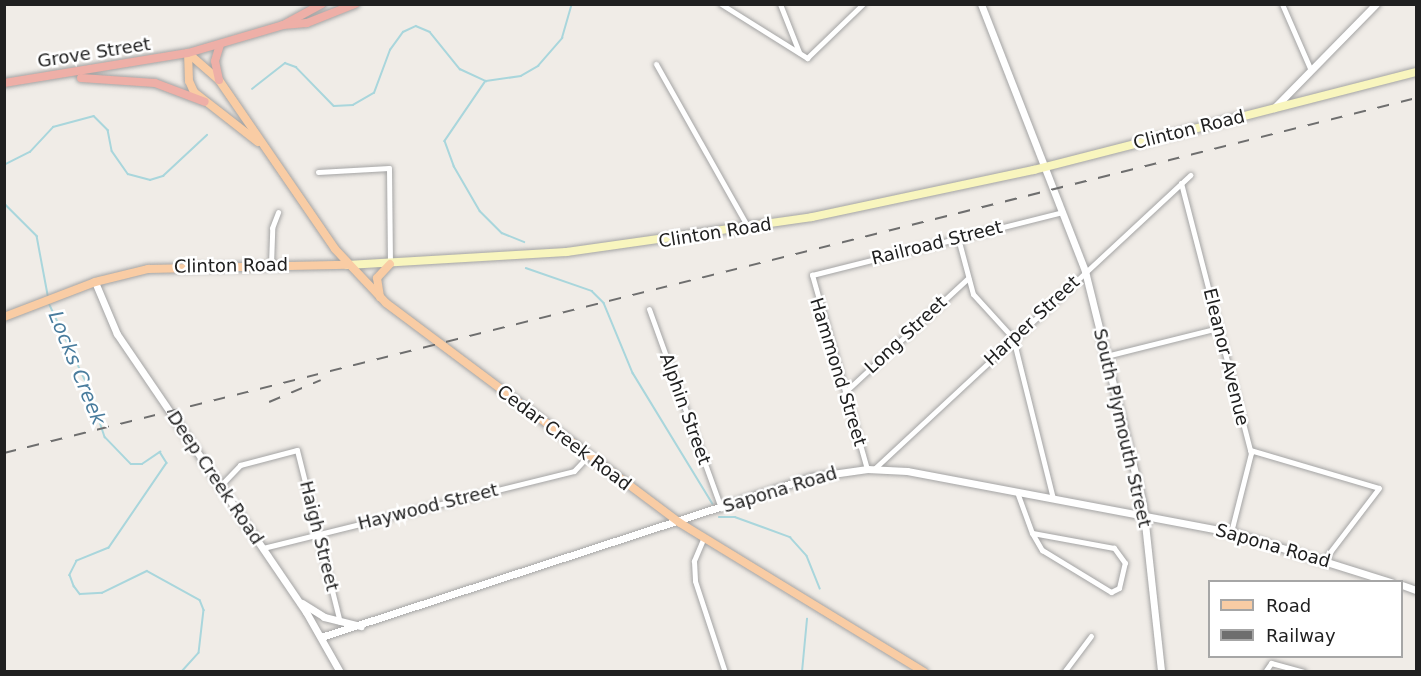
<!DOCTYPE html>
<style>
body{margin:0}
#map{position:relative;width:1421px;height:676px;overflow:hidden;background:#f0ece7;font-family:"DejaVu Sans",sans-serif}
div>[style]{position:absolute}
.stream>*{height:1.5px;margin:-0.75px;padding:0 0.75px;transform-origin:0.75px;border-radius:0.75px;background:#a9d6dc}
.roads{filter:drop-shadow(0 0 2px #a4a4a4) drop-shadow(0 0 2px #a4a4a4)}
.minor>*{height:5px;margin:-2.5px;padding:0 2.5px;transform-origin:2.5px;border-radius:2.5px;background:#fff}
.tertiary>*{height:7px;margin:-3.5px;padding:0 3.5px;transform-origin:3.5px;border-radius:3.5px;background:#fff}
.secondary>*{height:8px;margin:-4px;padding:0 4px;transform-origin:4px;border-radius:4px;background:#f8f5be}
.primary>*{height:8px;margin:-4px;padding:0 4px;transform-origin:4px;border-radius:4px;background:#f9cca4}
.trunk>*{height:8px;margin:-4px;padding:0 4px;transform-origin:4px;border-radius:4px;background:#eeafa7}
.rail>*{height:1.5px;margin-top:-0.75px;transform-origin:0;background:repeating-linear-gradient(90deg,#6e6e6e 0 12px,transparent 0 24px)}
span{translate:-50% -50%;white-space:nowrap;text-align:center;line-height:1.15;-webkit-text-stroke:5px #fff;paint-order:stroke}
.street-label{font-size:18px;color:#202020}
.water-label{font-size:20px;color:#497c9d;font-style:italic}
.frame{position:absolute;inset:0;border:6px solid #202020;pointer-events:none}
.legend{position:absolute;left:1208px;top:580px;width:195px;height:78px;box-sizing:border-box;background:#fff;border:2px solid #a6a6a6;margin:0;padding:8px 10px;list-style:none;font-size:18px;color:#202020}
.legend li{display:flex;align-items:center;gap:12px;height:30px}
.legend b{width:30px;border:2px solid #a6a6a6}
</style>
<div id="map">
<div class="stream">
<div style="left:486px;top:81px;width:73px;rotate:124.3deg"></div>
<div style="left:445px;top:141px;width:27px;rotate:70deg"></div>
<div style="left:454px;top:166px;width:52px;rotate:60deg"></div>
<div style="left:480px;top:211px;width:31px;rotate:45deg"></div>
<div style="left:502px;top:233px;width:24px;rotate:22deg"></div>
<div style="left:252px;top:89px;width:42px;rotate:-38.2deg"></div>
<div style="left:285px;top:63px;width:12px;rotate:20deg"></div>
<div style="left:296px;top:67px;width:54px;rotate:45.7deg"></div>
<div style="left:334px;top:106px;width:19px;rotate:-3deg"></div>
<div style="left:353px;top:105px;width:24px;rotate:-30deg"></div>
<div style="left:374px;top:93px;width:46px;rotate:-69.6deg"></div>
<div style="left:390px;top:50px;width:22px;rotate:-54deg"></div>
<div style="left:403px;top:32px;width:14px;rotate:-25deg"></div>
<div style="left:416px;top:26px;width:15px;rotate:23deg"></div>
<div style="left:430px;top:32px;width:48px;rotate:51deg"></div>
<div style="left:460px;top:69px;width:29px;rotate:25deg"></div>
<div style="left:486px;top:81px;width:35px;rotate:-8deg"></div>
<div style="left:521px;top:76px;width:20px;rotate:-30deg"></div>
<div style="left:538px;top:66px;width:37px;rotate:-49deg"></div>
<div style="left:562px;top:38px;width:35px;rotate:-74deg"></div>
<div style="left:4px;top:165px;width:29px;rotate:-27deg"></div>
<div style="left:30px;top:152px;width:34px;rotate:-47deg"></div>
<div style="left:53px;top:127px;width:42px;rotate:-15deg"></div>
<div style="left:94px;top:116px;width:20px;rotate:45deg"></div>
<div style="left:108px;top:130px;width:21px;rotate:79deg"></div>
<div style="left:112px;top:151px;width:28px;rotate:55deg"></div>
<div style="left:128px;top:174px;width:23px;rotate:15deg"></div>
<div style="left:150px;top:180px;width:14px;rotate:-17deg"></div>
<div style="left:163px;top:176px;width:60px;rotate:-43deg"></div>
<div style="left:4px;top:203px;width:47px;rotate:45deg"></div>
<div style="left:37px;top:236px;width:60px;rotate:79.4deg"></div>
<div style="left:526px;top:268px;width:70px;rotate:19.2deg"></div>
<div style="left:592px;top:291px;width:17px;rotate:45deg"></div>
<div style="left:604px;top:303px;width:76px;rotate:67.5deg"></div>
<div style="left:633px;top:373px;width:153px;rotate:58.6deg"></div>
<div style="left:49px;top:303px;width:92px;rotate:64.8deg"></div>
<div style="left:88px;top:386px;width:54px;rotate:71.6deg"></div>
<div style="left:105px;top:437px;width:37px;rotate:46deg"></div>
<div style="left:131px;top:464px;width:11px"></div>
<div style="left:142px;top:464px;width:22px;rotate:-34deg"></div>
<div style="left:160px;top:452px;width:13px;rotate:58deg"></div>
<div style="left:167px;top:463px;width:103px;rotate:124.3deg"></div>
<div style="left:109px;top:548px;width:35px;rotate:158deg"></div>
<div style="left:77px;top:561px;width:16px;rotate:117deg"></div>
<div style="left:70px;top:575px;width:12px;rotate:70deg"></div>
<div style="left:74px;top:586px;width:10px;rotate:53deg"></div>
<div style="left:80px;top:594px;width:22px;rotate:-3deg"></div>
<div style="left:102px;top:593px;width:50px;rotate:-26.1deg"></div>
<div style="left:147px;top:571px;width:60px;rotate:28.7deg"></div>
<div style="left:200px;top:600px;width:11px;rotate:68deg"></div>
<div style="left:204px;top:610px;width:43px;rotate:96.6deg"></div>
<div style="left:199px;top:653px;width:25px;rotate:132deg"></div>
<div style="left:719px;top:517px;width:16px"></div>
<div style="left:735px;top:517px;width:59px;rotate:20deg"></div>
<div style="left:790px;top:537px;width:25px;rotate:48deg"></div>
<div style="left:807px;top:556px;width:35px;rotate:68deg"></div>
<div style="left:802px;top:672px;width:53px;rotate:-84.6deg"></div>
</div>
<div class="roads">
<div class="minor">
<div style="left:721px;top:4px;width:102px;rotate:32.1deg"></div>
<div style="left:807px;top:58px;width:78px;rotate:-44deg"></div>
<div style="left:780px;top:4px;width:52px;rotate:68.4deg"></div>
<div style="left:1282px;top:4px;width:70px;rotate:66.4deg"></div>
<div style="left:656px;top:64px;width:187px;rotate:60.6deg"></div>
<div style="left:318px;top:172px;width:71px;rotate:-3.2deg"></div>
<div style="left:389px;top:168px;width:95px;rotate:89.4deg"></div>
<div style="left:1181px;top:183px;width:279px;rotate:75.5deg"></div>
<div style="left:1251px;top:453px;width:81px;rotate:104.2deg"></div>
<div style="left:958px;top:238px;width:58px;rotate:75deg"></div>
<div style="left:973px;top:294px;width:59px;rotate:47.7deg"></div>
<div style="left:1013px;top:338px;width:165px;rotate:76deg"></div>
<div style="left:271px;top:265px;width:37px;rotate:-88deg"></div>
<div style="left:272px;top:228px;width:17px;rotate:-69deg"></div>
<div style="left:649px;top:309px;width:212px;rotate:70.1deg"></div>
<div style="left:1106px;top:356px;width:115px;rotate:-14deg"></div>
<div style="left:845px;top:392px;width:168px;rotate:-42.8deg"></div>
<div style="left:1250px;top:450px;width:134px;rotate:16.4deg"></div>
<div style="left:1379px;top:488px;width:91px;rotate:127.4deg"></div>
<div style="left:867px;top:469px;width:202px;rotate:-105.8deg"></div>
<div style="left:812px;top:275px;width:258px;rotate:-14.1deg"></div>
<div style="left:874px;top:469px;width:432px;rotate:-42.9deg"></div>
<div style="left:221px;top:485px;width:28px;rotate:-46deg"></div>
<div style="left:240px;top:465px;width:59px;rotate:-14.7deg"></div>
<div style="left:297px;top:450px;width:177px;rotate:76deg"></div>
<div style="left:1017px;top:492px;width:44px;rotate:69.9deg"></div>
<div style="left:1032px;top:533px;width:20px;rotate:60deg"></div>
<div style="left:1042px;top:550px;width:81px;rotate:31.3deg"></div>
<div style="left:1111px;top:592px;width:9px;rotate:-27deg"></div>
<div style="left:1119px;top:588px;width:26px;rotate:-77deg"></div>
<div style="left:1125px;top:563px;width:19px;rotate:-126deg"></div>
<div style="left:1114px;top:548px;width:83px;rotate:-169.6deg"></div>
<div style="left:704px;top:537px;width:26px;rotate:113deg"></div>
<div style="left:694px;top:561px;width:20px;rotate:87deg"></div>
<div style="left:695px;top:581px;width:96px;rotate:71.8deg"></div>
<div style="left:263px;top:548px;width:320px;rotate:-13.9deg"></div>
<div style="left:574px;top:471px;width:21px;rotate:-47deg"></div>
<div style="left:1064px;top:672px;width:45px;rotate:-53.1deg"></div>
<div style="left:1265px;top:672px;width:11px;rotate:-56deg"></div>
<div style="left:1271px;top:663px;width:34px;rotate:15deg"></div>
</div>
<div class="tertiary">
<div style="left:981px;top:4px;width:287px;rotate:68.7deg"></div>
<div style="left:1085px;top:271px;width:241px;rotate:76.1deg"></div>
<div style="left:1143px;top:505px;width:168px;rotate:83.8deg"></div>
<div style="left:1274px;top:108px;width:146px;rotate:-45.6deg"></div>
<div style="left:95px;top:282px;width:56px;rotate:67.1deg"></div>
<div style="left:117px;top:334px;width:336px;rotate:55.8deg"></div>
<div style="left:306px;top:612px;width:69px;rotate:60.5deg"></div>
<div style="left:1402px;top:585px;width:15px;rotate:20deg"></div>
<div style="left:302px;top:603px;width:26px;rotate:32deg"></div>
<div style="left:324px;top:617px;width:38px;rotate:14deg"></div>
<div style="left:321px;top:637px;width:515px;rotate:-18.08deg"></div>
<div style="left:811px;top:477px;width:57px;rotate:-8.1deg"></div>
<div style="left:867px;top:469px;width:40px;rotate:2.9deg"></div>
<div style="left:907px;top:471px;width:330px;rotate:10.7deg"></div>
<div style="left:1231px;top:532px;width:168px;rotate:17.4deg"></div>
</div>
<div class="secondary">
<div style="left:347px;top:265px;width:220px;rotate:-3.4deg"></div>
<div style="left:567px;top:252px;width:247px;rotate:-8.1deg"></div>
<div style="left:812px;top:217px;width:227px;rotate:-12deg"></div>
<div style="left:1034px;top:170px;width:394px;rotate:-14.4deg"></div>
</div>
<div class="primary">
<div style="left:258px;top:142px;width:81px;rotate:-142deg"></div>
<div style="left:194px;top:92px;width:12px;rotate:-114deg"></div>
<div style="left:189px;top:81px;width:28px;rotate:-92deg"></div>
<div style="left:188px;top:53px;width:41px;rotate:41.1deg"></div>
<div style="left:219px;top:80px;width:205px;rotate:55.5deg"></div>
<div style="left:335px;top:249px;width:74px;rotate:46.6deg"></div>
<div style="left:386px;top:303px;width:367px;rotate:36.8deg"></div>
<div style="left:680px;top:523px;width:286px;rotate:31.4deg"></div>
<div style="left:380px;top:297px;width:19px;rotate:-99deg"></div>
<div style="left:377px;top:278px;width:19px;rotate:-47deg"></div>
<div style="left:4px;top:317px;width:97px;rotate:-21deg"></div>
<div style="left:95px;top:282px;width:55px;rotate:-13.8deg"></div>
<div style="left:148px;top:269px;width:199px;rotate:-1.2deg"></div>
</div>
<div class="trunk">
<div style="left:285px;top:24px;width:42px;rotate:-28.4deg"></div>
<div style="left:81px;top:78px;width:74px;rotate:3.9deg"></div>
<div style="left:155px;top:83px;width:53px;rotate:20.8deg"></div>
<div style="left:219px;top:80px;width:19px;rotate:-102deg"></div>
<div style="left:215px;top:61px;width:17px;rotate:-73deg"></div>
<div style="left:4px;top:83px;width:186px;rotate:-9.3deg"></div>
<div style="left:188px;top:53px;width:99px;rotate:-16.4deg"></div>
<div style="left:283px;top:25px;width:24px;rotate:-5deg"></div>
<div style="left:307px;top:23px;width:52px;rotate:-21.6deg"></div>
</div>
</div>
<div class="rail">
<div style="left:269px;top:402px;width:56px;rotate:-22.9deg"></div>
<div style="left:4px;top:453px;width:1456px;rotate:-14.11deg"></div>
</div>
<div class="street-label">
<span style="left:94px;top:53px;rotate:-9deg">Grove Street</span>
<span style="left:1189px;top:130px;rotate:-14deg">Clinton Road</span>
<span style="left:715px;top:233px;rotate:-9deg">Clinton Road</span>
<span style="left:937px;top:243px;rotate:-14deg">Railroad Street</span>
<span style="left:231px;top:266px;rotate:-1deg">Clinton Road</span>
<span style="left:1032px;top:321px;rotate:-43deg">Harper Street</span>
<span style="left:906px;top:335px;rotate:-43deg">Long Street</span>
<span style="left:1226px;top:357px;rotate:76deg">Eleanor Avenue</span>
<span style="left:838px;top:372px;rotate:73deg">Hammond Street</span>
<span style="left:685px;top:409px;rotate:70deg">Alphin Street</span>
<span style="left:1122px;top:428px;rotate:77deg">South Plymouth Street</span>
<span style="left:564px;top:438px;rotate:37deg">Cedar Creek Road</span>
<span style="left:215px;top:478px;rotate:56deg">Deep Creek Road</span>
<span style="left:780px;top:490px;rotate:-17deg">Sapona Road</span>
<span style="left:428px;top:507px;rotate:-14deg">Haywood Street</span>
<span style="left:319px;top:536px;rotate:76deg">Haigh Street</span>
<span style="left:1273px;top:546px;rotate:16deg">Sapona Road</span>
</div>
<div class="water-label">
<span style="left:77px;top:368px;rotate:68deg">Locks Creek</span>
</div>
<div class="frame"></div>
<ul class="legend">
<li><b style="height:8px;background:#f9cca4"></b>Road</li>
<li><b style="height:8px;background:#6e6e6e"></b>Railway</li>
</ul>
</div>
